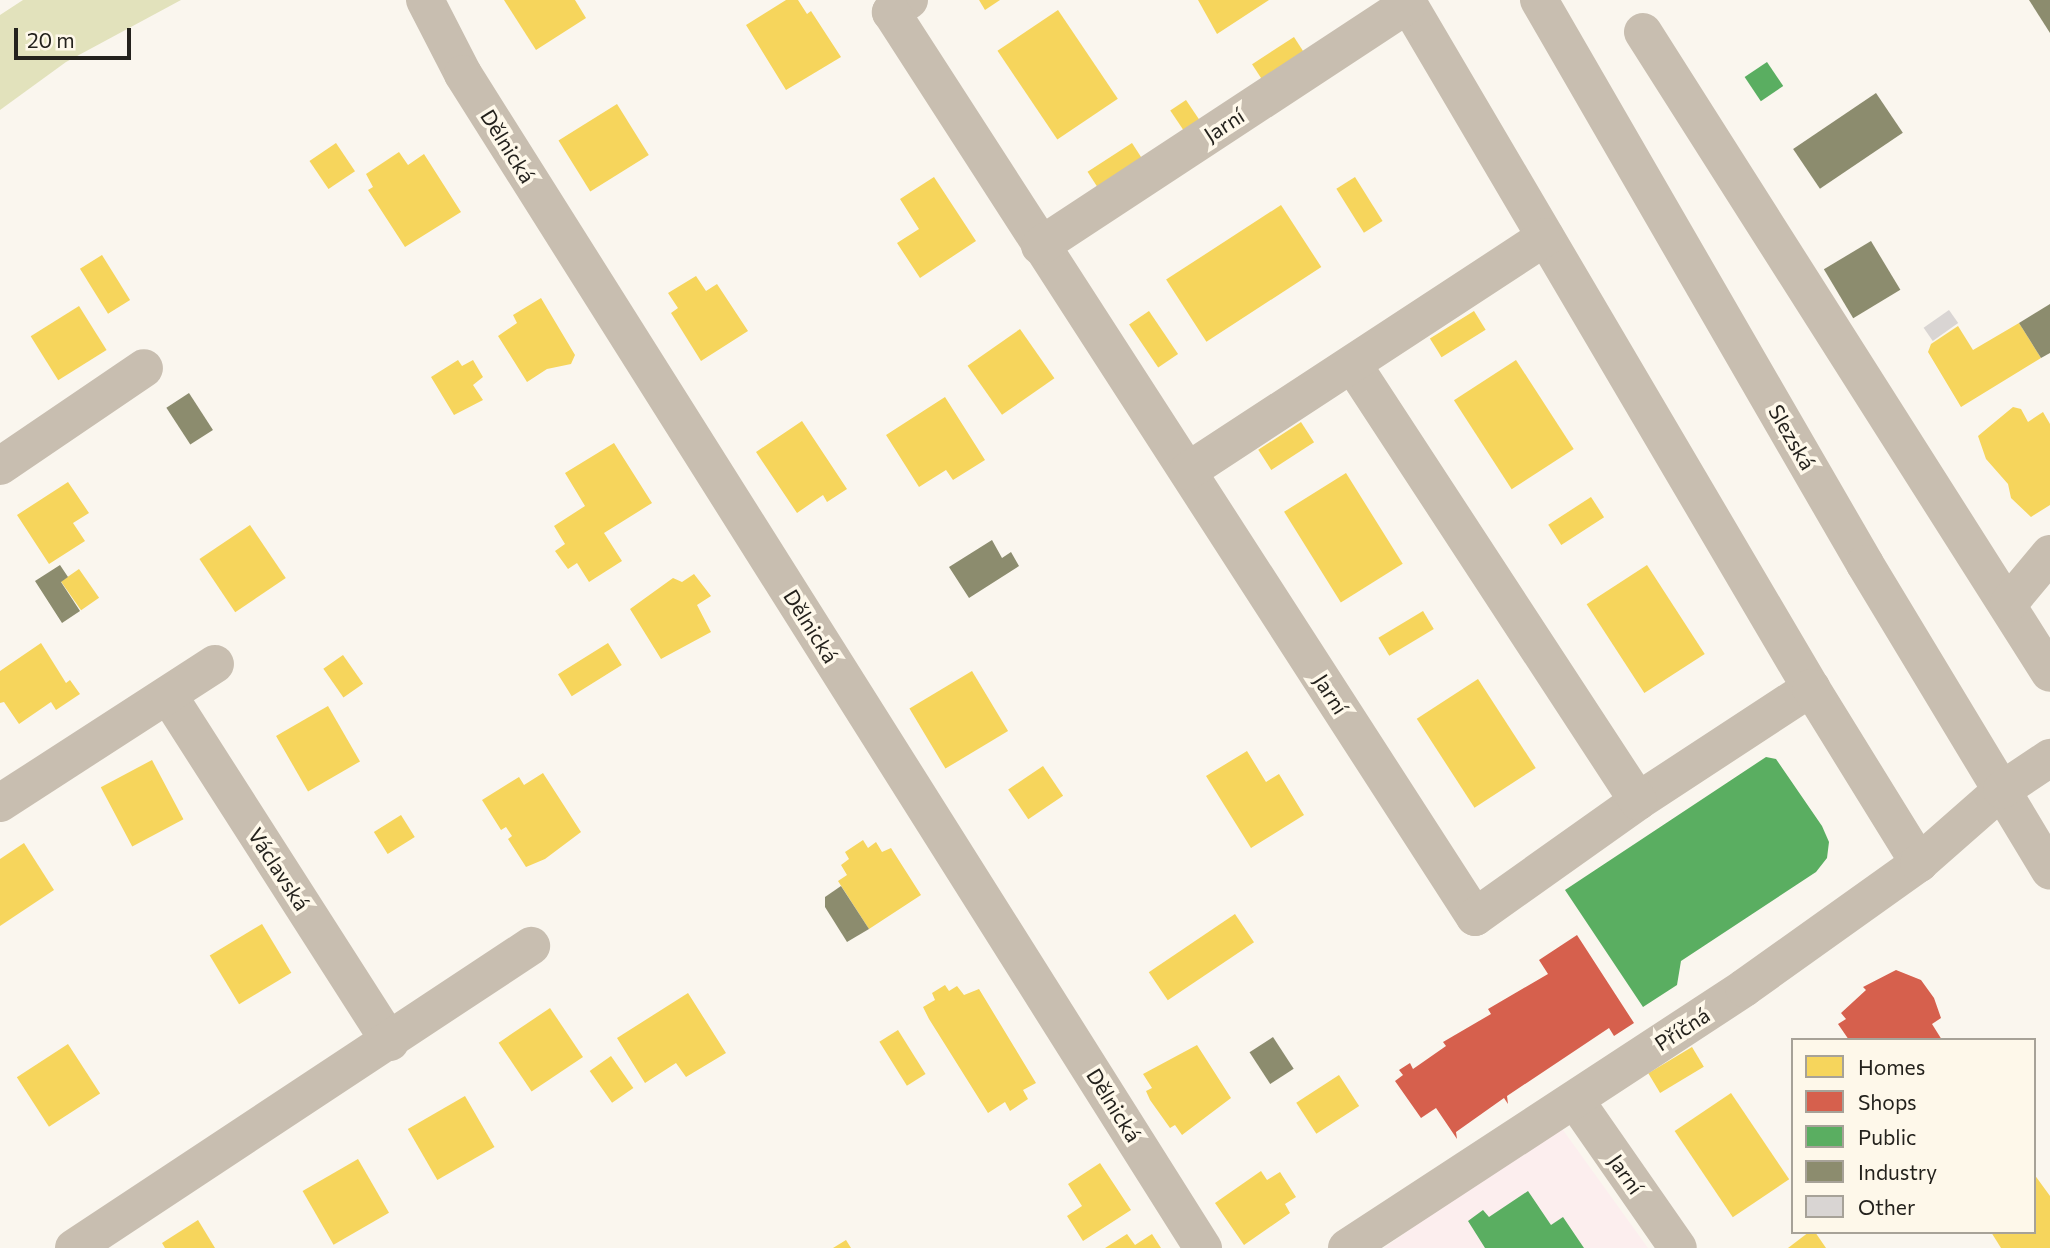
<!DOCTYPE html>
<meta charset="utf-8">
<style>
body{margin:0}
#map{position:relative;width:2050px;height:1248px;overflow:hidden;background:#faf6ee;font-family:Commissioner,sans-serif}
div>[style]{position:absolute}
.education>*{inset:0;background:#fceeee}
.green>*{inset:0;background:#e2e2bc}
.homes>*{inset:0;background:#f6d55c;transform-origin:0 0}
.shops>*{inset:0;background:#d6604d}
.public>*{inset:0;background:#5aae61;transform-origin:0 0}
.industry>*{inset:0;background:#8c8c6e;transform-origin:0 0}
.building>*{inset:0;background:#d9d5d3;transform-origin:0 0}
.minor>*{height:38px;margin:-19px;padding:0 19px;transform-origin:19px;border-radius:19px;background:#c8beb0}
span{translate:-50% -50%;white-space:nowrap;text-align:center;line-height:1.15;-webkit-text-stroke:7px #fef8ea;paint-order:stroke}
.street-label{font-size:21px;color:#24221d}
.legend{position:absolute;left:1791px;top:1038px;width:245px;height:196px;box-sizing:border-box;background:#fef8ea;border:2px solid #a7a298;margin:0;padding:9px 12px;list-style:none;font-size:21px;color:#24221d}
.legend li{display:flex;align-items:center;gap:14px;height:35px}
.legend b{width:35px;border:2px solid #a7a298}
.scale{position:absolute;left:14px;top:28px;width:117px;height:32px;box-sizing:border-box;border:4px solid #24221d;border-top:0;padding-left:9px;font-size:21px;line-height:24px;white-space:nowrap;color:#24221d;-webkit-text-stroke:5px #fef8ea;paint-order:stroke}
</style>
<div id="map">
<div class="education">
<div style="clip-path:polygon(1558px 1123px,1648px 1248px,1384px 1248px)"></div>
</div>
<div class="green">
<div style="clip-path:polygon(23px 0,181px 0,66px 62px,0 110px,0 15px)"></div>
</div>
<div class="homes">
<div style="clip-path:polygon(504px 0,575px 0,586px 18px,536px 50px)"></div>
<div style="clip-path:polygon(786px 0,798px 0,807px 14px,811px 11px,841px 57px,786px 90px,746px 25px)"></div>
<div style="clip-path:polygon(979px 0,1000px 0,985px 10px)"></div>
<div style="clip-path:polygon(1198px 0,1269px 0,1217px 34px)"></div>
<div style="left:1058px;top:10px;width:107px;height:73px;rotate:56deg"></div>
<div style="left:1294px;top:37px;width:24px;height:50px;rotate:57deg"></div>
<div style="left:1186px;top:100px;width:25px;height:19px;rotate:56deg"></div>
<div style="left:617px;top:104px;width:60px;height:69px;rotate:58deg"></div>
<div style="left:336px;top:143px;width:34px;height:32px;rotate:56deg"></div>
<div style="left:1132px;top:143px;width:24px;height:53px;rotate:57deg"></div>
<div style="clip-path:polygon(399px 152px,408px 165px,424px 154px,461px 212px,405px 247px,368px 190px,373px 187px,366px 174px)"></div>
<div style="clip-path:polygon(934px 177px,976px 241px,920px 278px,897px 243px,919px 229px,900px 199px)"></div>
<div style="left:1355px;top:177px;width:52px;height:22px;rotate:58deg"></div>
<div style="left:1281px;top:205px;width:74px;height:137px;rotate:57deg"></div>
<div style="left:102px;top:255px;width:53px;height:26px;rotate:58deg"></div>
<div style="clip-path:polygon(696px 276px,706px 291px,717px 284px,748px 331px,701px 361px,671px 313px,678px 308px,668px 293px)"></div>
<div style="clip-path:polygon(541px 298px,575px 355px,571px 364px,547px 369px,527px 382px,498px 336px,517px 323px,513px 315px)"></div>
<div style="left:79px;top:306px;width:52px;height:57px;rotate:58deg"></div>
<div style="left:1149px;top:311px;width:52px;height:24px;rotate:56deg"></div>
<div style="left:1474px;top:311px;width:22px;height:52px;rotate:58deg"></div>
<div style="clip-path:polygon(2019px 323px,2041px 358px,1961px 407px,1928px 352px,1931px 344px,1958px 326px,1973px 350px)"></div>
<div style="left:1020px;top:329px;width:60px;height:64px;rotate:55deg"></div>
<div style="clip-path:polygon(458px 360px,462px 366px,473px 360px,483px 377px,473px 385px,483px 400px,454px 415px,431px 377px)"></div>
<div style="left:1516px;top:360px;width:106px;height:74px;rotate:57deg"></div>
<div style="clip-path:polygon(945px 397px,985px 460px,953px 480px,946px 470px,919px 487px,886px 435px)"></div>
<div style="clip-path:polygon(2013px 407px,2021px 409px,2028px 422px,2043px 412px,2050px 424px,2050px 505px,2031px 517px,2011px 498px,2008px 484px,1986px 459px,1978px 436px)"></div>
<div style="clip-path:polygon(802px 421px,847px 489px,827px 502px,823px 495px,797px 513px,756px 452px)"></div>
<div style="left:1301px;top:422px;width:24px;height:51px;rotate:57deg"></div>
<div style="clip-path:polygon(614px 443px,652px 503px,604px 533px,622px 561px,589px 582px,577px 563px,568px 569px,555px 551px,565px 544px,554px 526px,585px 506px,565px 473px)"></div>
<div style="left:1346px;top:473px;width:107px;height:73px;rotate:58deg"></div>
<div style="clip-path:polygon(68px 482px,89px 513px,73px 523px,85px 541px,49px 564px,17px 515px)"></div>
<div style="left:1591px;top:497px;width:24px;height:51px;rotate:57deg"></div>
<div style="left:250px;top:525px;width:64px;height:61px;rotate:56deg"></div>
<div style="left:1647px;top:565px;width:106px;height:72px;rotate:57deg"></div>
<div style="left:79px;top:569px;width:35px;height:22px;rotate:55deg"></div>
<div style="clip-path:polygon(694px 574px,711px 596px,697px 605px,711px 632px,661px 659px,630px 609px,673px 578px,682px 582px)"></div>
<div style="left:1423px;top:611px;width:21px;height:52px;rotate:59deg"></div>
<div style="clip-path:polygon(41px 643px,66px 683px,70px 680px,80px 694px,56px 710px,51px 702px,19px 724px,4px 702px,0 703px,0 671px)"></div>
<div style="left:608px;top:643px;width:26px;height:59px;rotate:58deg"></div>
<div style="left:343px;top:655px;width:35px;height:24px;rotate:55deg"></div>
<div style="left:972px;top:671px;width:70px;height:73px;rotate:59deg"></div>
<div style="left:1478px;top:679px;width:106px;height:73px;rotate:57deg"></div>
<div style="left:328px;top:706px;width:64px;height:60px;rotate:60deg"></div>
<div style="clip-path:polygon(1247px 751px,1266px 782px,1279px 774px,1304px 815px,1251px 848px,1206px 776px)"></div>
<div style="left:152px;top:760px;width:67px;height:58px;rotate:62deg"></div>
<div style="left:1043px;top:766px;width:36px;height:42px;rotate:56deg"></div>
<div style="clip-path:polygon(543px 773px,581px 832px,545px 859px,526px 867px,508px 839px,512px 836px,506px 827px,501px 830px,482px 800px,519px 777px,524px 785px)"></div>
<div style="left:401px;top:815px;width:26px;height:32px;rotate:58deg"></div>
<div style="clip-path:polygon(863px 840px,868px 848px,876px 842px,882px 852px,891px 848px,921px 895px,869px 929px,838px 881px,847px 875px,841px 865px,849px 859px,845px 852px)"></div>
<div style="clip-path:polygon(24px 843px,54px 890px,0 926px,0 859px)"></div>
<div style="left:1235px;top:914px;width:34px;height:104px;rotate:56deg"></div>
<div style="left:262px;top:924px;width:57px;height:61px;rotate:59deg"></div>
<div style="clip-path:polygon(945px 985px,949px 991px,957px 986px,964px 995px,979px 989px,1036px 1083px,1023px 1090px,1028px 1099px,1010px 1111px,1005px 1102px,988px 1113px,929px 1019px,923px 1007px,935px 1000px,932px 993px)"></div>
<div style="clip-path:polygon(688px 993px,726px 1053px,686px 1077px,676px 1063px,645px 1083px,617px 1038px)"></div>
<div style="left:550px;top:1008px;width:59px;height:62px;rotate:56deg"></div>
<div style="left:898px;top:1030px;width:52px;height:22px;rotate:58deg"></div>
<div style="left:68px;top:1044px;width:59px;height:61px;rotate:57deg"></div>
<div style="clip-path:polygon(1197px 1045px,1231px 1098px,1182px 1135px,1175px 1125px,1170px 1128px,1150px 1100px,1146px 1091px,1152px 1088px,1143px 1074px)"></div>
<div style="left:1692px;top:1047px;width:23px;height:51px;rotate:59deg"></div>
<div style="left:611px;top:1056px;width:39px;height:26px;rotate:55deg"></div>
<div style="left:1339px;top:1075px;width:37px;height:51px;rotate:57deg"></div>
<div style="left:1731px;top:1093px;width:104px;height:68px;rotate:56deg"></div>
<div style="left:465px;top:1096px;width:59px;height:66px;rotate:60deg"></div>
<div style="left:358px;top:1159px;width:62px;height:64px;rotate:60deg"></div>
<div style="clip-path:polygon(1100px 1163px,1131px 1210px,1083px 1241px,1067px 1216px,1082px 1206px,1068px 1184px)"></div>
<div style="clip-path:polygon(1261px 1171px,1267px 1180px,1280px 1172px,1296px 1197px,1285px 1204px,1290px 1213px,1244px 1245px,1215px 1203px)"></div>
<div style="clip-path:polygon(2034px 1174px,2050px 1196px,2050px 1248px,2001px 1248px,1991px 1232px,2034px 1232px)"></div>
<div style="clip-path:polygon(198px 1220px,215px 1248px,165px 1248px,162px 1243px)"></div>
<div style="clip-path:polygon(1809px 1232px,1815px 1232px,1826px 1248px,1788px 1248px)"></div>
<div style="clip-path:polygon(1127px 1234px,1135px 1245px,1152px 1234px,1161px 1248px,1105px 1248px)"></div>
<div style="clip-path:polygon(846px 1240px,851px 1248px,833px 1248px)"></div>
</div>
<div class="shops">
<div style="clip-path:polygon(1577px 935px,1634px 1023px,1614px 1036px,1609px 1028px,1507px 1096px,1508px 1104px,1504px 1098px,1456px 1132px,1457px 1139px,1436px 1108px,1421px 1118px,1395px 1081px,1403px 1075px,1399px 1070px,1410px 1063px,1413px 1069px,1446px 1046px,1443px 1042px,1491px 1014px,1488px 1009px,1548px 974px,1539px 960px)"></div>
<div style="clip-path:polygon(1896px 970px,1921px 980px,1934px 998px,1941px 1018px,1932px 1024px,1942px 1040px,1849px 1040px,1838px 1024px,1846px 1019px,1841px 1013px,1866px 990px,1863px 987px)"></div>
</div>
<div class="public">
<div style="left:1767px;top:62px;width:29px;height:27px;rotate:56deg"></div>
<div style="clip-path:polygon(1766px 757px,1776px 759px,1822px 826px,1829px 842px,1827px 858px,1816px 872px,1681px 961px,1677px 985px,1643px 1007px,1565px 890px)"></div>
<div style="clip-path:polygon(1528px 1191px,1551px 1225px,1563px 1217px,1584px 1248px,1485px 1248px,1468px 1221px,1483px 1210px,1489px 1217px)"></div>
</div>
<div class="industry">
<div style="clip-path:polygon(2029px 0,2050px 0,2050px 33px)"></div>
<div style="left:1876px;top:93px;width:48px;height:100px;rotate:56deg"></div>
<div style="left:1871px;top:241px;width:57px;height:55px;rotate:59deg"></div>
<div style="clip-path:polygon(2050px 304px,2050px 353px,2041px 358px,2019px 323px)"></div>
<div style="left:189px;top:393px;width:44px;height:27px;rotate:57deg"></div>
<div style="clip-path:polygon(992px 540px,1002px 558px,1011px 552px,1019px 566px,969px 598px,949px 567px)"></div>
<div style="clip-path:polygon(60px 565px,68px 577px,61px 582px,80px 611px,62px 623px,35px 581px)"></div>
<div style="clip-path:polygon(841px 886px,869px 929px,847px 942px,825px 907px,825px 897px)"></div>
<div style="left:1273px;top:1037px;width:38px;height:28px;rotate:57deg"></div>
</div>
<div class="building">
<div style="left:1949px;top:310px;width:16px;height:31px;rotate:55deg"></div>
</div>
<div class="minor">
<div style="left:425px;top:0;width:83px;rotate:62.8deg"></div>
<div style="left:463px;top:74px;width:1388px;rotate:57.78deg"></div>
<div style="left:909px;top:0;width:22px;rotate:146deg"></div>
<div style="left:891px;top:12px;width:1077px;rotate:57.17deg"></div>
<div style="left:1475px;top:917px;width:200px;rotate:-35.4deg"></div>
<div style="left:1638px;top:801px;width:207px;rotate:-33.2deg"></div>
<div style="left:1406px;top:0;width:798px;rotate:59.52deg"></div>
<div style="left:1811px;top:688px;width:206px;rotate:58.3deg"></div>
<div style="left:1539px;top:0;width:651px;rotate:59.97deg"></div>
<div style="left:1865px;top:564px;width:358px;rotate:58.9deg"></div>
<div style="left:1643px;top:32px;width:759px;rotate:57.59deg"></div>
<div style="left:1040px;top:246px;width:440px;rotate:-33.3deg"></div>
<div style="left:1353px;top:365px;width:521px;rotate:56.83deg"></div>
<div style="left:0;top:466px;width:174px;rotate:-34.2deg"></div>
<div style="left:1188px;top:471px;width:427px;rotate:-33.2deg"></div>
<div style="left:2009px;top:603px;width:64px;rotate:-50.1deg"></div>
<div style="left:168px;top:695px;width:412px;rotate:57.4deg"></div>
<div style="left:0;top:803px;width:256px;rotate:-32.9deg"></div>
<div style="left:1575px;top:1100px;width:180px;rotate:55.2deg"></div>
<div style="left:74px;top:1248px;width:548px;rotate:-33.46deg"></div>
<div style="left:1347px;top:1248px;width:475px;rotate:-33.2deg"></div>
<div style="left:1744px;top:988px;width:215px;rotate:-35.5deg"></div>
<div style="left:1919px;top:863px;width:111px;rotate:-41.3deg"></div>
<div style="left:2002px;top:790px;width:58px;rotate:-33.7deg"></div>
</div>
<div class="street-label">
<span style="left:1224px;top:125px;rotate:-33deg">Jarní</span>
<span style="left:508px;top:146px;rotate:58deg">Dělnická</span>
<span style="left:1792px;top:437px;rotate:60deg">Slezská</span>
<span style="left:811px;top:626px;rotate:58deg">Dělnická</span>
<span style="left:1331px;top:694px;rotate:57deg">Jarní</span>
<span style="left:279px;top:869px;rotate:57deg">Václavská</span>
<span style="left:1682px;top:1029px;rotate:-33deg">Příčná</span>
<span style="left:1114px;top:1105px;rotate:58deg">Dělnická</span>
<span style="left:1626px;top:1174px;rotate:55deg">Jarní</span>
</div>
<ul class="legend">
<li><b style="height:19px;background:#f6d55c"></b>Homes</li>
<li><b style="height:19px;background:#d6604d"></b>Shops</li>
<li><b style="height:19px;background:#5aae61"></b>Public</li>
<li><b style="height:19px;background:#8c8c6e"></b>Industry</li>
<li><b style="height:19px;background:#d9d5d3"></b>Other</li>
</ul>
<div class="scale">20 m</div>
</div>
